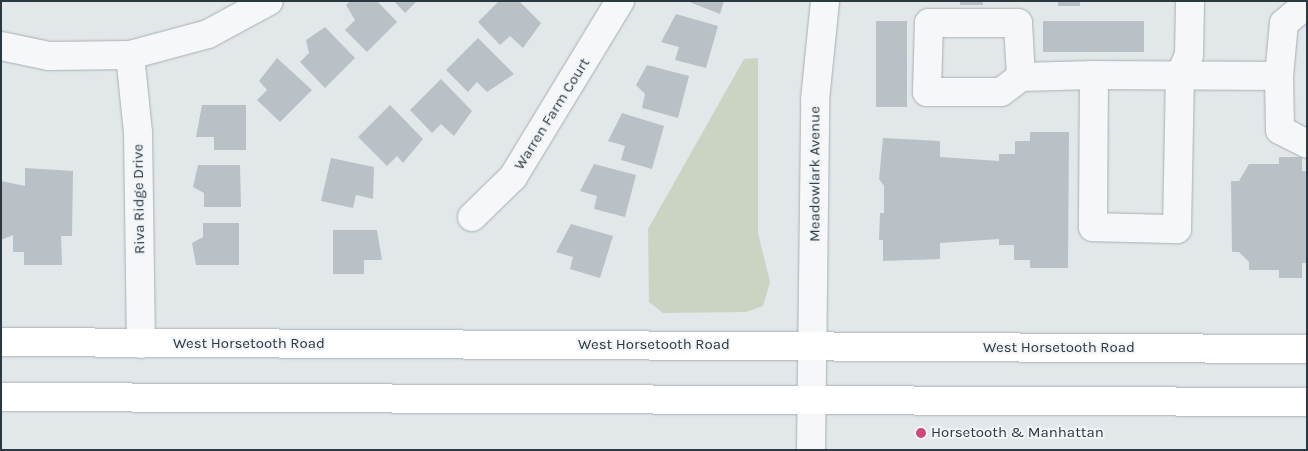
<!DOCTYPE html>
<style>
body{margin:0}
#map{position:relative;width:1308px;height:451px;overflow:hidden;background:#e2e7ea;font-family:Karla,sans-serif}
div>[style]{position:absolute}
.green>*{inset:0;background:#cbd4c3}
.building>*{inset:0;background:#b9c1c7;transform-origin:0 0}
.roads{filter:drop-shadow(0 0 1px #a7afb4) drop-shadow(0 0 1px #a7afb4)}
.minor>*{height:28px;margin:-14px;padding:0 14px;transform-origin:14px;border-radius:14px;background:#f5f7f8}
.major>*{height:28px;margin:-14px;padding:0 14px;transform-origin:14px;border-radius:14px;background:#fff}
.dots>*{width:14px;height:14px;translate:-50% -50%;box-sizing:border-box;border:2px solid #f2f5f7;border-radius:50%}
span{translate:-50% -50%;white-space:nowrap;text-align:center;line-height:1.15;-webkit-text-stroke:4px #f2f5f7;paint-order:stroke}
.street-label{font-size:15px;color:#2a3842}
.poi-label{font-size:15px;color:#2a3842}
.left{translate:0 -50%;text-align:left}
.frame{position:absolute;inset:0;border:2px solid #2a3842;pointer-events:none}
</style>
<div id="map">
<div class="green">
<div style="clip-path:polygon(758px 58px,758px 233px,770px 282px,763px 306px,746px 312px,663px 313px,649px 302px,648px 229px,744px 59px)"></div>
</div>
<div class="building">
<div style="clip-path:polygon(350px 1px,377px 1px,397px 22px,367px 52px,345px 30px,355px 20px,346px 5px)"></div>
<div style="clip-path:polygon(394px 1px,417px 1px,405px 13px)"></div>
<div style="clip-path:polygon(499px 1px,519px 1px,541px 23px,523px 48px,510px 36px,500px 45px,478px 22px)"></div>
<div style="clip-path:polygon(687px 1px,724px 1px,720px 14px)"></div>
<div style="left:960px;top:1px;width:23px;height:4px"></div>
<div style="left:1058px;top:1px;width:22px;height:5px"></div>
<div style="clip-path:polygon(676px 14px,718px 26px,706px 68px,675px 60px,679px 47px,661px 42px)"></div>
<div style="left:876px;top:21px;width:31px;height:86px"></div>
<div style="left:1043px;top:21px;width:101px;height:31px"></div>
<div style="clip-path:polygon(325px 27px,355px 58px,325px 88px,300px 62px,309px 53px,306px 40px)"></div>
<div style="clip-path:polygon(478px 38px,514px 74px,487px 92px,477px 82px,468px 92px,446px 70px)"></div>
<div style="clip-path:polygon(277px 58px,312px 90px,280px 122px,257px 100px,267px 90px,259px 81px)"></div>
<div style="clip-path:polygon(647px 65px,689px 76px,678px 118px,642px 108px,645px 94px,636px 85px)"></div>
<div style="clip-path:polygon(441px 79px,472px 111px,454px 136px,441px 124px,432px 133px,410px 110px)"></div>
<div style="clip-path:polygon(202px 105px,246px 105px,246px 150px,214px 150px,214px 137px,196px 137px)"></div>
<div style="clip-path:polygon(390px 105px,423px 139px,403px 163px,397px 156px,387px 166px,358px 137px)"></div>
<div style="clip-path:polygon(622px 113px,664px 126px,652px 169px,621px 160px,625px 146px,608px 141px)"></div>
<div style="clip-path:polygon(1030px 132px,1069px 132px,1068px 268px,1030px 268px,1030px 260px,1014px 260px,1014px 245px,999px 245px,999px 239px,940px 243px,940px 259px,883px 261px,883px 240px,879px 240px,880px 213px,884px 213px,884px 186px,879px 179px,883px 138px,940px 141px,940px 157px,999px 161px,999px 154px,1015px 154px,1015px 141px,1030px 141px)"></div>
<div style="clip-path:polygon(1279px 157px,1302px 157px,1302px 171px,1307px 171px,1307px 263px,1302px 263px,1302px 278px,1279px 278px,1279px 270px,1249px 270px,1249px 262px,1239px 252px,1232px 252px,1231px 181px,1239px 181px,1249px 164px,1279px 164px)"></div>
<div style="clip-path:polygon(331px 158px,374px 167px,373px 199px,356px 195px,353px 208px,321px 201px)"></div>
<div style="clip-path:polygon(594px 164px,636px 175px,625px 217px,594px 209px,597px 196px,580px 191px)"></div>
<div style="clip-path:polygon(198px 165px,240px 165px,241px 207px,204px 207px,204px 193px,193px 187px)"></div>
<div style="clip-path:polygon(25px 168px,73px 171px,72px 236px,61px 236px,62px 265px,24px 265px,24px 252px,13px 252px,13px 235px,1px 240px,1px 181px,25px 186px)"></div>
<div style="clip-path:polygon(203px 223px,239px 223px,239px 265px,196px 265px,192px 243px,203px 237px)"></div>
<div style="clip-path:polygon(571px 224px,613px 236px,600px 278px,570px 269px,573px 257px,556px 252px)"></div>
<div style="clip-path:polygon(333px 230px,377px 230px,382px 260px,364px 260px,364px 274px,333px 274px)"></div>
</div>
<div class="roads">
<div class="minor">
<div style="left:1307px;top:4px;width:30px;rotate:140deg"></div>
<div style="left:1284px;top:23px;width:53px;rotate:95.4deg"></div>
<div style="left:1279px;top:76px;width:54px;rotate:88.9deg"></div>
<div style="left:1280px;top:130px;width:30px;rotate:27deg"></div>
<div style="left:1px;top:46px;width:49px;rotate:11.8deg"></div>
<div style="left:49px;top:56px;width:81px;rotate:-0.7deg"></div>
<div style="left:130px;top:55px;width:81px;rotate:-15.1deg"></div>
<div style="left:208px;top:34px;width:69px;rotate:-28.4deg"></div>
<div style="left:130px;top:55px;width:77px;rotate:84.1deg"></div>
<div style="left:138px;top:132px;width:212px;rotate:89.2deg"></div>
<div style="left:1094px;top:75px;width:185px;rotate:0.3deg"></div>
<div style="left:1021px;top:77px;width:54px;rotate:-93.2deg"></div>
<div style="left:1018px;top:23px;width:89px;rotate:180deg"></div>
<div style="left:929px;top:23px;width:69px;rotate:91.7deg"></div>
<div style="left:927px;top:92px;width:74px"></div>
<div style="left:1001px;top:92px;width:25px;rotate:-37deg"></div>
<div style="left:1021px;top:77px;width:73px;rotate:-1.6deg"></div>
<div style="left:1094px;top:75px;width:152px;rotate:90.4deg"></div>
<div style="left:1093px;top:227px;width:84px;rotate:1.4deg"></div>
<div style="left:1177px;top:229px;width:153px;rotate:-88.9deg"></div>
<div style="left:1180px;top:76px;width:23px;rotate:-67deg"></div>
<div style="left:1189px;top:55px;width:54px;rotate:-88.9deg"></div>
<div style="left:472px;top:217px;width:57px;rotate:-44.3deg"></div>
<div style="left:513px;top:177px;width:206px;rotate:-58.7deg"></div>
<div style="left:811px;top:450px;width:350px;rotate:-89.3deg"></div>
<div style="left:815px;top:100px;width:100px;rotate:-84.2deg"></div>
</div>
<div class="major">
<div style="left:1px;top:342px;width:1306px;rotate:0.31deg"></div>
<div style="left:1px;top:397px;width:1306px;rotate:0.22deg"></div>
</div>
</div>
<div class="dots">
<div style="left:921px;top:433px;background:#cd497a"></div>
</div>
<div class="street-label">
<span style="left:552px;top:114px;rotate:-58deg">Warren Farm Court</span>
<span style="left:815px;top:174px;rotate:-90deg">Meadowlark Avenue</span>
<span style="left:139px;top:199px;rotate:-91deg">Riva Ridge Drive</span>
<span style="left:249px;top:344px">West Horsetooth Road</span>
<span style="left:654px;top:345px">West Horsetooth Road</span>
<span style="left:1059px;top:348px">West Horsetooth Road</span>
</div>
<div class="poi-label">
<span class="left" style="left:931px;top:433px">Horsetooth &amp; Manhattan</span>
</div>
<div class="frame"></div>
</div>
